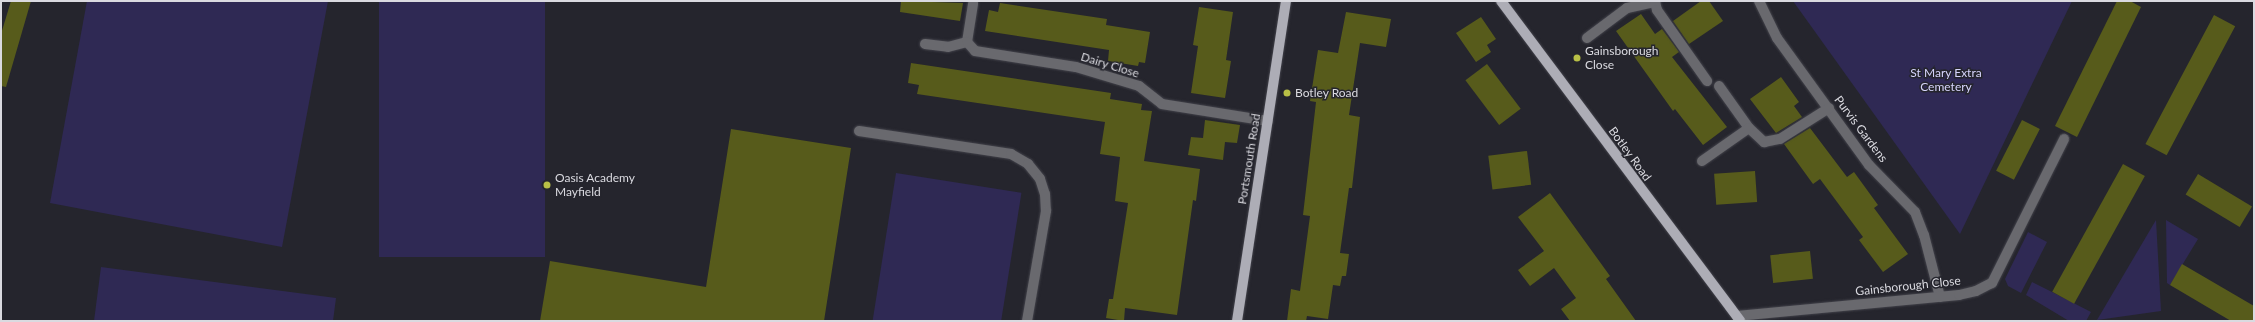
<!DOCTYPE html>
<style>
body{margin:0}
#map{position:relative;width:2255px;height:322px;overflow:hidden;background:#25252d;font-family:Lato,sans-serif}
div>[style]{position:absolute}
.green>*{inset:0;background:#2f2954;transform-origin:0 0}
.building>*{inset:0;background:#575b1b;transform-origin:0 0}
.roads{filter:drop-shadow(0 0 1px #42424a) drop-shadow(0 0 1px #42424a)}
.minor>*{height:10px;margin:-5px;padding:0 5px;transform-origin:5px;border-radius:5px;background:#69696e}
.major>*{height:10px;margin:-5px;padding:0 5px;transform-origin:5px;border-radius:5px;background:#adadb6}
.dots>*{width:11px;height:11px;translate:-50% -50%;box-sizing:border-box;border:2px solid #25252d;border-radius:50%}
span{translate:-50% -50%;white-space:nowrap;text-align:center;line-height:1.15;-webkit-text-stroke:3px #25252d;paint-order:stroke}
.poi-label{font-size:12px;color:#dadae0}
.left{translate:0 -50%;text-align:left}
.street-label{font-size:12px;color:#dadae0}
.park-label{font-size:12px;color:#d5d3fb}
.frame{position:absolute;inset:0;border:2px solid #dadae0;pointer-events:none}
</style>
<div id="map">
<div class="green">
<div style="clip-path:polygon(87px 1px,328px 1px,282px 247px,50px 203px)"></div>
<div style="left:379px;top:1px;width:166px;height:256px"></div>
<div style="clip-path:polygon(1793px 1px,2072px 1px,1960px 234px)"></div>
<div style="left:896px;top:173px;width:127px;height:150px;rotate:9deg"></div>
<div style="clip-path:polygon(2156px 220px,2161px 311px,2097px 320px)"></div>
<div style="clip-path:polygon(2166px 220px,2198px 239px,2170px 285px,2167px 283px)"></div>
<div style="clip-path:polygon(2028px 232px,2047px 242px,2021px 293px,2008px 286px,2005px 279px)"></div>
<div style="clip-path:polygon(101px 267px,336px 298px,333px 321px,94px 321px)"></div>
<div style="clip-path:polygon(2032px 282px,2056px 294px,2091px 312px,2086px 321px,2069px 321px,2026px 295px)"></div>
</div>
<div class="building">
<div style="clip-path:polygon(11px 1px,31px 1px,6px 87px,1px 86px,1px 34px)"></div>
<div style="clip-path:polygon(901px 1px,963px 3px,960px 21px,900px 12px)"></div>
<div style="clip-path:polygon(1701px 1px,1709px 1px,1723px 21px,1689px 44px,1673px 21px)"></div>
<div style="clip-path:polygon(2117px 1px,2130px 1px,2141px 7px,2077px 137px,2055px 126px)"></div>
<div style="clip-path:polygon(1000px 3px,1107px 19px,1106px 25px,1150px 32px,1145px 63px,1139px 62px,1138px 66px,1108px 61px,1109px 50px,985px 31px,989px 10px,998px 12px)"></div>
<div style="clip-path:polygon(1199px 7px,1233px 12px,1226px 60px,1231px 61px,1225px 98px,1191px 93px,1198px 46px,1193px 45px)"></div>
<div style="clip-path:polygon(1346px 12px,1391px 19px,1386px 47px,1360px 43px,1349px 115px,1360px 117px,1352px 188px,1349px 188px,1340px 253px,1349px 254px,1346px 276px,1342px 276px,1340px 286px,1333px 285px,1328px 319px,1307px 316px,1306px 321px,1287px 321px,1291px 289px,1300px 291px,1310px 216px,1303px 215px,1316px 102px,1310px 101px,1318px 50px,1338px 53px)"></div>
<div style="clip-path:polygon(1641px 14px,1655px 34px,1662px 29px,1679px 52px,1672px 57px,1727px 127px,1703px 145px,1675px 109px,1673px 111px,1616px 31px)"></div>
<div style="left:2214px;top:15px;width:24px;height:146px;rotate:28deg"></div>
<div style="clip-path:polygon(1481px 17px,1496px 39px,1487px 45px,1491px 52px,1476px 62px,1456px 33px)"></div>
<div style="clip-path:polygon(911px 63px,1111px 93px,1110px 99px,1142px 104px,1141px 110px,1152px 111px,1144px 161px,1200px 169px,1196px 201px,1193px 200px,1177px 315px,1125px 308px,1124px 321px,1106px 318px,1109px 299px,1113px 299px,1128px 203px,1115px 201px,1120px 157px,1100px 154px,1105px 122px,917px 94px,919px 85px,908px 83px)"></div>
<div style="left:1487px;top:64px;width:56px;height:27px;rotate:53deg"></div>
<div style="clip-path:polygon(1781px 77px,1799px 102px,1794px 106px,1802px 117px,1776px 133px,1750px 99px)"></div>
<div style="clip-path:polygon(1205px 120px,1240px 125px,1237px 143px,1225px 142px,1223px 160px,1188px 155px,1191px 137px,1203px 138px)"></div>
<div style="left:2022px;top:120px;width:20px;height:57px;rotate:27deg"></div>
<div style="clip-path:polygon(1810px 128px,1847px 177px,1854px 172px,1878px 205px,1874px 208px,1908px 254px,1883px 272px,1859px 240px,1863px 237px,1820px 179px,1813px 184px,1784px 144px)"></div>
<div style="clip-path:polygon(731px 129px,851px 148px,824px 321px,540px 321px,550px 261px,706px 287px)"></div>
<div style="left:1527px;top:151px;width:34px;height:39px;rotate:83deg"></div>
<div style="left:2123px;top:164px;width:25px;height:146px;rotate:29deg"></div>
<div style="left:1755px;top:171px;width:31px;height:41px;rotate:86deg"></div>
<div style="left:2198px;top:174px;width:63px;height:24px;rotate:31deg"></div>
<div style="clip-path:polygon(1550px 193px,1610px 276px,1606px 279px,1636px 321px,1570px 321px,1561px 309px,1576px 298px,1554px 268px,1530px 286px,1518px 270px,1544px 251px,1518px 217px)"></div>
<div style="left:1810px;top:251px;width:28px;height:40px;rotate:84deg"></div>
<div style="clip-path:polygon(2182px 264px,2254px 306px,2254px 321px,2231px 321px,2170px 285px)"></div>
</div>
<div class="roads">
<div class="minor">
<div style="left:1759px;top:1px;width:41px;rotate:64.1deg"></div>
<div style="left:1777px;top:38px;width:157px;rotate:54.1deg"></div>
<div style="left:1869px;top:165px;width:66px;rotate:45.6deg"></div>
<div style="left:1915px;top:212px;width:25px;rotate:69deg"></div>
<div style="left:1924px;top:235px;width:64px;rotate:75.5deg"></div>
<div style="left:1587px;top:38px;width:50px;rotate:-36.9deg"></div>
<div style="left:1627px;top:8px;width:29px;rotate:-12deg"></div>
<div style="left:1655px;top:2px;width:8px;rotate:76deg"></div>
<div style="left:1657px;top:10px;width:87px;rotate:54.8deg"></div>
<div style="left:967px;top:42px;width:39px;rotate:-81deg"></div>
<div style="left:925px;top:44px;width:23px;rotate:7deg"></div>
<div style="left:948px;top:47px;width:20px;rotate:-15deg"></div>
<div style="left:967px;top:42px;width:12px;rotate:48deg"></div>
<div style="left:975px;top:51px;width:102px;rotate:9deg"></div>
<div style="left:1076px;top:67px;width:66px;rotate:16.8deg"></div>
<div style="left:1139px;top:86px;width:29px;rotate:38deg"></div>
<div style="left:1162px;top:104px;width:107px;rotate:9.1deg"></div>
<div style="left:1719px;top:86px;width:52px;rotate:54.5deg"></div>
<div style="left:1749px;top:128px;width:21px;rotate:43deg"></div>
<div style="left:1764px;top:142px;width:16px;rotate:-11deg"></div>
<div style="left:1780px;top:139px;width:58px;rotate:-32.3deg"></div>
<div style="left:859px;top:131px;width:154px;rotate:8.6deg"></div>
<div style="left:1011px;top:154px;width:20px;rotate:30deg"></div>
<div style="left:1028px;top:164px;width:19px;rotate:51deg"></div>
<div style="left:1040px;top:179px;width:16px;rotate:72deg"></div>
<div style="left:1045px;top:194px;width:17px;rotate:87deg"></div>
<div style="left:1046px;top:211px;width:112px;rotate:99.8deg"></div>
<div style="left:1702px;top:161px;width:57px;rotate:-35.1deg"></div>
<div style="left:1737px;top:316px;width:223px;rotate:-5.4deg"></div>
<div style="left:1959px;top:295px;width:17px;rotate:-13deg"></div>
<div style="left:1976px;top:291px;width:18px;rotate:-27deg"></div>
<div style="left:1992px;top:283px;width:161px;rotate:-63.4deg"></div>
</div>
<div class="major">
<div style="left:1501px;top:1px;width:399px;rotate:53.2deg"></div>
<div style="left:1237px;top:321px;width:324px;rotate:-81.3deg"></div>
</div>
</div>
<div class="dots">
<div style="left:1577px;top:58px;background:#b9c046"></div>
<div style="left:1287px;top:93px;background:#b9c046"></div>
<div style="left:547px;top:185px;background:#b9c046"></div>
</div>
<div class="poi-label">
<span class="left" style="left:1585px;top:58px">Gainsborough<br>Close</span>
<span class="left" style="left:1295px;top:93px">Botley Road</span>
<span class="left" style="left:555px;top:185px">Oasis Academy<br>Mayfield</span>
</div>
<div class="street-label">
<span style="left:1110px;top:65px;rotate:17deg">Dairy Close</span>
<span style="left:1861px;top:129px;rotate:53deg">Purvis Gardens</span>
<span style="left:1630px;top:154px;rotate:54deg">Botley Road</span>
<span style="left:1249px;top:159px;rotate:-81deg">Portsmouth Road</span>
<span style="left:1908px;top:286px;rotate:-6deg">Gainsborough Close</span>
</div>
<div class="park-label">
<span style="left:1946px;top:80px">St Mary Extra<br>Cemetery</span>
</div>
<div class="frame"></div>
</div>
